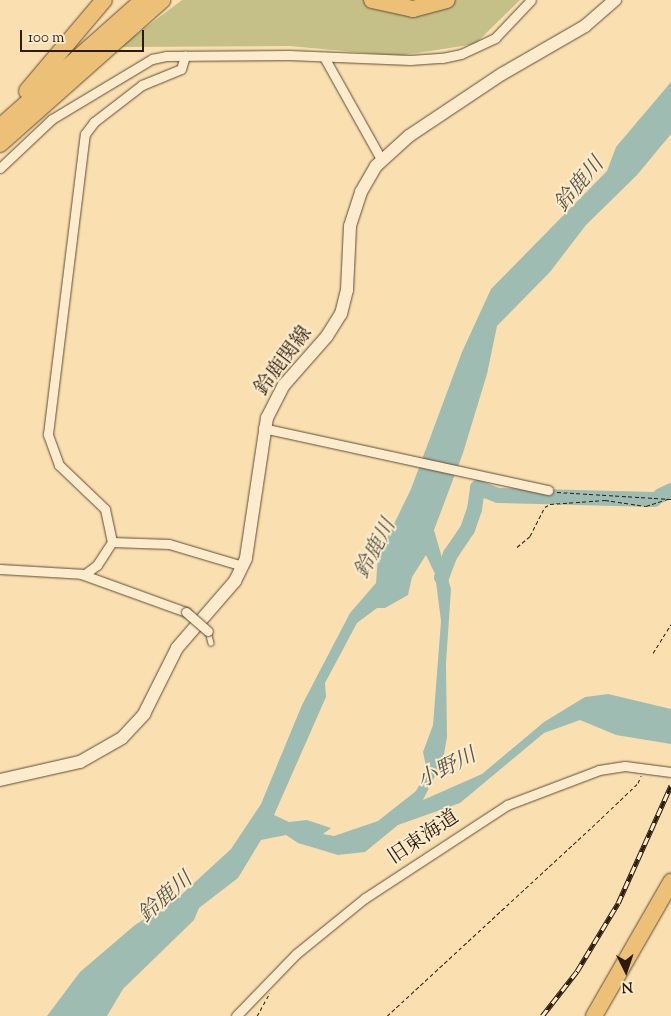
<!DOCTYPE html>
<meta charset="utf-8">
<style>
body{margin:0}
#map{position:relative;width:671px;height:1016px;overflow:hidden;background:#fae0b1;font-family:"Sorts Mill Goudy","Noto Serif JP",serif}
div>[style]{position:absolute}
.green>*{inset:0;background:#c5c087}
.water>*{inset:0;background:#9fbcb2}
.river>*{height:15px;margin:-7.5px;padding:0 7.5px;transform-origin:7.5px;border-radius:7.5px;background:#9fbcb2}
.path>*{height:1px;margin-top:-0.5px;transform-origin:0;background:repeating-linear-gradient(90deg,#2c1a0c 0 4px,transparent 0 6.5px)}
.roads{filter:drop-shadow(0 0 1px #604c35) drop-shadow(0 0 1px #604c35)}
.lane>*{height:4.5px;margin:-2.25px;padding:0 2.25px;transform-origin:2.25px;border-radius:2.25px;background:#fcebcc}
.street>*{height:9px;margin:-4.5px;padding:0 4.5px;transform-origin:4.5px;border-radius:4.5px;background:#fcebcc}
.secondary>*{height:12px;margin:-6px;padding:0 6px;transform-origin:6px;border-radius:6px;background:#fcebcc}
.highway>*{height:16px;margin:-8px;padding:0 8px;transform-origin:8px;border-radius:8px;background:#edc078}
.rail>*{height:4.5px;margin-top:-2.25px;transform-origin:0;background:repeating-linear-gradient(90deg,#fcebcc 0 8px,#2c1a0c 0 16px);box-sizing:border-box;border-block:1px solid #2c1a0c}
.bridges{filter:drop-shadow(0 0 1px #604c35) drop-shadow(0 0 1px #604c35)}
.street-bridge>*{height:9px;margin:-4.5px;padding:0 4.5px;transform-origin:4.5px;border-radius:4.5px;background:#fcebcc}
span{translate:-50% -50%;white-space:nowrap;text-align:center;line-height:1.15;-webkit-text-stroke:4px #fcebcc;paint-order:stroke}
.street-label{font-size:20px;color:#2c1a0c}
.water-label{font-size:21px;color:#545346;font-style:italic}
.north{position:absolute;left:601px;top:946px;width:50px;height:50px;-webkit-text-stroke:4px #fcebcc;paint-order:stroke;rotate:176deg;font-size:14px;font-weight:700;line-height:20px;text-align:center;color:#2c1a0c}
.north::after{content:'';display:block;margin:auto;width:18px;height:22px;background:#2c1a0c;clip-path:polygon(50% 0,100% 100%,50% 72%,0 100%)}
.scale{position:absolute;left:20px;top:30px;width:124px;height:22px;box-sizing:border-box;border:2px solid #2c1a0c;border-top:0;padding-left:6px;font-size:15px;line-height:18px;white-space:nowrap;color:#2c1a0c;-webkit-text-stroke:4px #fcebcc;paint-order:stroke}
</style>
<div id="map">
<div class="green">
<div style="clip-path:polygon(182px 0,520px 0,475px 44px,398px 56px,290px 46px,120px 47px)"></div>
</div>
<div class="water">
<div style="clip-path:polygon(evenodd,671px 82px,671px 134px,637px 175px,586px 225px,550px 272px,497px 326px,487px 374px,463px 453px,434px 530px,451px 589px,446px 663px,447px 737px,443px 760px,423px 800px,482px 774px,544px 722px,585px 697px,608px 694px,671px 709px,671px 744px,616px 735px,580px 720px,544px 733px,460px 803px,398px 825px,365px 852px,338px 855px,298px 843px,286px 835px,261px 840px,238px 878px,199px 908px,194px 920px,123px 989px,107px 1016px,47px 1016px,80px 972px,135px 925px,181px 895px,231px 849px,261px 804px,302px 705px,350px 613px,376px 583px,378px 557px,411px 489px,462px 352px,491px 289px,607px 171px,616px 147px,671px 82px,426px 555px,435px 574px,441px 621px,433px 725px,423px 752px,426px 766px,424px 777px,416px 791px,378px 821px,334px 836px,323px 834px,331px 828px,307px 820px,289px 822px,274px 815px,326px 697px,325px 683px,357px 623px,377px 608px,385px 608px,408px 595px,412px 577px,426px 555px)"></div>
</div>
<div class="river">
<div style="left:660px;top:495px;width:12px;rotate:-24deg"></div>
<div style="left:441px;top:577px;width:25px;rotate:-69deg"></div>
<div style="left:450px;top:554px;width:30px;rotate:-56deg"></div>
<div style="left:467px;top:529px;width:21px;rotate:-71deg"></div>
<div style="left:474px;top:509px;width:22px;rotate:-82deg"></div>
<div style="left:477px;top:487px;width:22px;rotate:21deg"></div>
<div style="left:498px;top:495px;width:156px;rotate:1.5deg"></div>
</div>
<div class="path">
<div style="left:557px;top:492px;width:114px;rotate:3.5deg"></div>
<div style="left:517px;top:547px;width:17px;rotate:-40deg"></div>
<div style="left:530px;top:536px;width:33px;rotate:-63deg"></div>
<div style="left:545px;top:507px;width:6px;rotate:-31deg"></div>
<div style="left:550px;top:504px;width:55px;rotate:-4.2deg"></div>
<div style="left:605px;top:500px;width:41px;rotate:8.3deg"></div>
<div style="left:646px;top:506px;width:23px;rotate:-18deg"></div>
<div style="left:653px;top:653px;width:34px;rotate:-58deg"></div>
<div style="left:257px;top:1016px;width:26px;rotate:-61deg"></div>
<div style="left:387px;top:1016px;width:279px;rotate:-42.7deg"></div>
<div style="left:592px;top:827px;width:64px;rotate:-43.7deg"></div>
<div style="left:638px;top:783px;width:8px;rotate:-67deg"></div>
</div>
<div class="roads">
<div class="lane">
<div style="left:208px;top:631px;width:12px;rotate:76deg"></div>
</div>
<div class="street">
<div style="left:324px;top:57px;width:117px;rotate:60.8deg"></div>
<div style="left:0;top:168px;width:71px;rotate:-43.3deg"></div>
<div style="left:52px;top:119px;width:117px;rotate:-31deg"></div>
<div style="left:152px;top:59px;width:14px;rotate:-12deg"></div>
<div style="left:166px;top:56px;width:123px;rotate:-0.5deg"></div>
<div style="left:289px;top:55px;width:121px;rotate:2.4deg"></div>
<div style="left:410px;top:60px;width:32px;rotate:-4deg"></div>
<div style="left:442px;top:58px;width:19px;rotate:-12deg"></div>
<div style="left:461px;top:54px;width:38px;rotate:-25deg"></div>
<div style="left:495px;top:38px;width:52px;rotate:-46.5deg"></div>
<div style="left:263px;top:428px;width:292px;rotate:12.3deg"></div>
<div style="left:112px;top:542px;width:57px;rotate:2deg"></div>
<div style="left:169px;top:544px;width:77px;rotate:16.6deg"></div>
<div style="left:0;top:569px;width:85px;rotate:3.4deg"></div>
<div style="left:85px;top:574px;width:15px;rotate:-37deg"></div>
<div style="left:97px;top:565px;width:27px;rotate:-57deg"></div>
<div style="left:112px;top:542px;width:34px;rotate:-102deg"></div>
<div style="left:105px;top:509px;width:64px;rotate:-136.3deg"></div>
<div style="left:59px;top:465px;width:33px;rotate:-110deg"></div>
<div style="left:48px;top:434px;width:302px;rotate:-83deg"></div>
<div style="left:85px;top:134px;width:15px;rotate:-53deg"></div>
<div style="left:94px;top:122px;width:61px;rotate:-37.6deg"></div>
<div style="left:142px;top:85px;width:42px;rotate:-22.3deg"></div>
<div style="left:181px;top:69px;width:14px;rotate:-73deg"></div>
<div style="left:81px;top:574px;width:112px;rotate:19.9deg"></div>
<div style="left:236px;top:1016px;width:86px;rotate:-45.9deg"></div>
<div style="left:296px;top:954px;width:89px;rotate:-39.1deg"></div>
<div style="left:365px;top:898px;width:170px;rotate:-33.2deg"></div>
<div style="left:507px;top:805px;width:98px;rotate:-20.8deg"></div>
<div style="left:599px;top:770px;width:26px;rotate:-9deg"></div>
<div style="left:625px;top:766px;width:46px;rotate:7.4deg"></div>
</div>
<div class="secondary">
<div style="left:0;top:780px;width:82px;rotate:-12.7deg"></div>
<div style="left:80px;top:762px;width:48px;rotate:-29.7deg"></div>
<div style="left:122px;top:738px;width:33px;rotate:-47deg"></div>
<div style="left:144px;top:714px;width:74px;rotate:-63.4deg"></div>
<div style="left:177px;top:648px;width:89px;rotate:-49.1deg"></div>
<div style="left:235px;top:581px;width:25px;rotate:-64deg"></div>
<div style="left:246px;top:558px;width:142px;rotate:-81.5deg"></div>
<div style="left:267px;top:418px;width:37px;rotate:-63deg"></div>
<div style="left:284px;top:385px;width:65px;rotate:-48.7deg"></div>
<div style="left:327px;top:336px;width:26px;rotate:-58deg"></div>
<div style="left:341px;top:314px;width:25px;rotate:-76deg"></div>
<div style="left:347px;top:290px;width:64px;rotate:-87.3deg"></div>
<div style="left:350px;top:226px;width:36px;rotate:-72deg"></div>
<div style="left:361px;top:192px;width:30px;rotate:-60deg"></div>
<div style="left:376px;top:166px;width:45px;rotate:-42.3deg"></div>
<div style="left:409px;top:136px;width:112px;rotate:-33.7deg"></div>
<div style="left:502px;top:74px;width:96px;rotate:-30deg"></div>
<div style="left:585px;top:26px;width:40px;rotate:-41deg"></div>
</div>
<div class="highway">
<div style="left:372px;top:0;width:42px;rotate:12.4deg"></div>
<div style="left:413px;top:9px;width:35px;rotate:-15deg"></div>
<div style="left:27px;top:91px;width:119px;rotate:-49.8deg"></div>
<div style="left:0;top:127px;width:191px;rotate:-41.6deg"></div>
<div style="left:0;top:144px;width:217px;rotate:-41.6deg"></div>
<div style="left:594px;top:1016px;width:155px;rotate:-60.1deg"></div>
</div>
</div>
<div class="rail">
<div style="left:542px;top:1016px;width:57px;rotate:-52.1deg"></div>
<div style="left:577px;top:971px;width:79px;rotate:-58.9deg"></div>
<div style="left:618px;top:903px;width:129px;rotate:-65.8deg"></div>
</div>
<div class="bridges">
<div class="street-bridge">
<div style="left:186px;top:612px;width:29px;rotate:41deg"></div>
</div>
</div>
<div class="street-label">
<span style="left:284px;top:361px;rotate:-53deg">鈴鹿関線</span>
<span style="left:424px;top:838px;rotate:-34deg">旧東海道</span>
</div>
<div class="water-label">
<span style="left:580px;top:185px;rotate:-50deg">鈴鹿川</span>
<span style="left:376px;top:549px;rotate:-62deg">鈴鹿川</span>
<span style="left:447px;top:769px;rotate:-27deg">小野川</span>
<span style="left:166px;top:898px;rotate:-41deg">鈴鹿川</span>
</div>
<div class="north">N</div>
<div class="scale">100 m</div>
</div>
